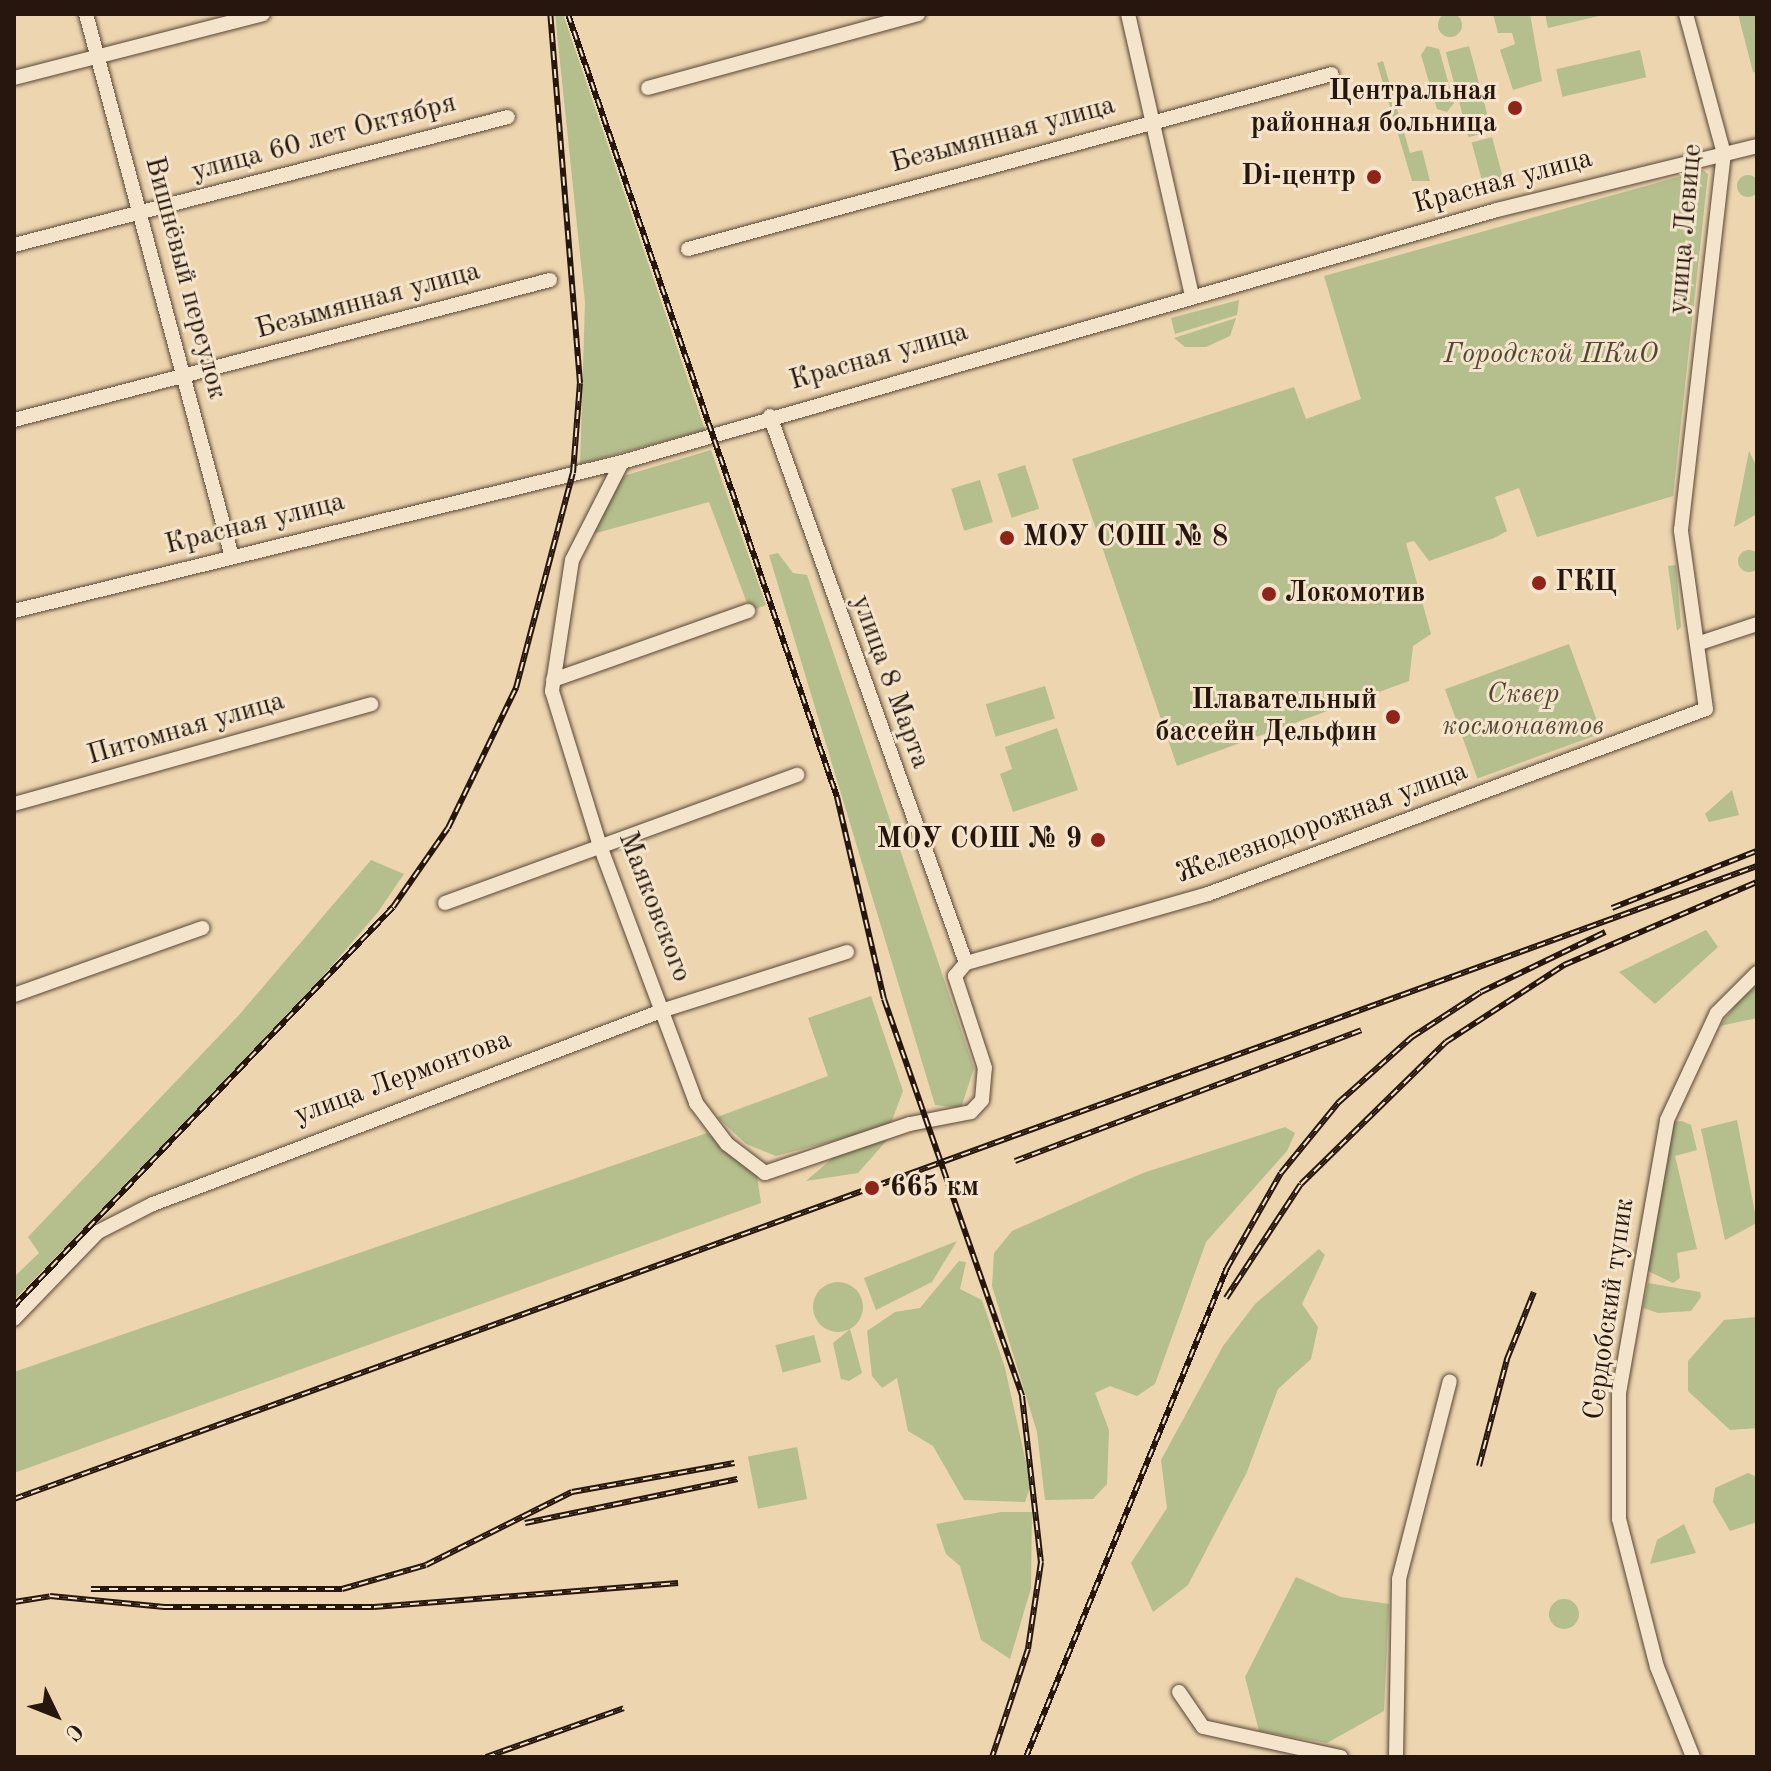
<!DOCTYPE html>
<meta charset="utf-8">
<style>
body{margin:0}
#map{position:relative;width:1771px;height:1771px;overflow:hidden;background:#edd5af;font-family:"Old Standard TT",serif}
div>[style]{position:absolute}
.green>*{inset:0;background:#b5be8d;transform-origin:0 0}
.round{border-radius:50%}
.roads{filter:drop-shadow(0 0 2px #584636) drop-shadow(0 0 2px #584636)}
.minor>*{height:14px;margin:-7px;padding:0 7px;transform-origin:7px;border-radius:7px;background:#f3e4cb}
.rail>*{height:6px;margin-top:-3px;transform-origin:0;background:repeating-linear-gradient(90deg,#f3e4cb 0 9px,#26160d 0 18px);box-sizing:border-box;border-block:2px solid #26160d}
.dots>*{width:22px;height:22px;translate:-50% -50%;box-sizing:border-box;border:4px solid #f3e4cb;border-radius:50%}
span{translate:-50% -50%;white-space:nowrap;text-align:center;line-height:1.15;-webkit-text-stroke:6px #f3e4cb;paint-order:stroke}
.poi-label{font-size:28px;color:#26160d;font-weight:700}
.right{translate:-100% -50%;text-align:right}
.left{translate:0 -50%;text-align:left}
.street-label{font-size:28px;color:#26160d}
.park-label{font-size:28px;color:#514833;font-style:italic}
.frame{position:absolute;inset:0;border:16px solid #26160d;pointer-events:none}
.north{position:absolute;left:16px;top:1675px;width:80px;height:80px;-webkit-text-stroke:6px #f3e4cb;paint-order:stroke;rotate:133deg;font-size:22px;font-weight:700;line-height:32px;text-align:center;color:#26160d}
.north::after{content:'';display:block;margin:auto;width:28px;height:36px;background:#26160d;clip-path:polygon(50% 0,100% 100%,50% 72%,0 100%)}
</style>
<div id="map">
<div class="green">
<div class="round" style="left:1438px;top:13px;width:24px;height:24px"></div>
<div style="clip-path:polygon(555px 14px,563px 14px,705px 430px,580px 464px,585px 302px)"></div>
<div style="clip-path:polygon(1493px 14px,1530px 14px,1542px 81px,1513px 90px,1500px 50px,1515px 44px,1512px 33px,1498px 33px)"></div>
<div style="clip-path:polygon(1545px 14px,1607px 14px,1548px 28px)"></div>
<div style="clip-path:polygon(1738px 14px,1757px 14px,1757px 73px,1753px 72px)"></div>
<div style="clip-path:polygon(1427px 46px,1439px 49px,1454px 103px,1447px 112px,1437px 109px,1421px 55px)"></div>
<div style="left:1469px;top:46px;width:88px;height:24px;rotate:75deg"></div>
<div style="left:1640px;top:50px;width:28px;height:86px;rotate:77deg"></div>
<div style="clip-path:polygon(1383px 61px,1410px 153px,1422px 150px,1430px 181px,1412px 181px,1377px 63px)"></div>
<div style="left:1492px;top:137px;width:52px;height:21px;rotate:75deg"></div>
<div style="clip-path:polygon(1703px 170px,1708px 174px,1673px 496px,1537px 537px,1519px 488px,1495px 497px,1507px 531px,1494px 538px,1429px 561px,1414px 541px,1406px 543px,1431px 634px,1413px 646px,1409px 681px,1177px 766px,1072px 459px,1294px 387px,1306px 419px,1361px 399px,1324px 276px)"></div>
<div class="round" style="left:1737px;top:175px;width:22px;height:22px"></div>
<div style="clip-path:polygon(1239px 300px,1237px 315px,1175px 334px,1171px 318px)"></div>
<div style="clip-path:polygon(1236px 318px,1230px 336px,1206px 347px,1185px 347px,1174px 338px)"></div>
<div style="clip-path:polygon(711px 450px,766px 605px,750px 611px,709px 502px,589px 535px,620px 477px)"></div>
<div style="clip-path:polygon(1749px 451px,1757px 467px,1757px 514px,1734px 527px)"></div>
<div style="left:1025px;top:465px;width:46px;height:29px;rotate:72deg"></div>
<div style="left:980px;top:480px;width:44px;height:30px;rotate:73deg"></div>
<div class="round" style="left:1738px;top:550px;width:22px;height:22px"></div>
<div style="clip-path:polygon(778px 553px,793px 573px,807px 575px,974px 1068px,961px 1108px,935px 1105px,769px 555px)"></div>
<div style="clip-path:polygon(1676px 565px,1681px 627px,1677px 631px,1668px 566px)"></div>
<div style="left:1569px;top:644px;width:95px;height:132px;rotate:70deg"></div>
<div style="left:1045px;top:686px;width:34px;height:62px;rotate:73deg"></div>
<div style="clip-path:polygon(1057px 728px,1078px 790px,1013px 812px,1000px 774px,1012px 769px,1005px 747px)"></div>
<div style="clip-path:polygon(1732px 790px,1739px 815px,1709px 822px,1705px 814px)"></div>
<div style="clip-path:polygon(371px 860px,404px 874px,378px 912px,279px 1028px,14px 1300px,14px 1277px,39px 1253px,28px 1237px,239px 1015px)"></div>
<div style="clip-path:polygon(1706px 930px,1718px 947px,1655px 1004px,1619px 972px)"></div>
<div style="clip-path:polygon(1757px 986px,1757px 1018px,1720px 1026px,1740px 999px)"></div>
<div style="clip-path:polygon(871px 996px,903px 1091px,890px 1126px,776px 1156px,746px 1144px,717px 1117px,828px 1076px,808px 1018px)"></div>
<div style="clip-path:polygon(1737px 1120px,1757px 1223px,1725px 1240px,1701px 1129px)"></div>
<div style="clip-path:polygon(1682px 1121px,1691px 1125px,1697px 1150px,1675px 1156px,1697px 1249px,1677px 1253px,1680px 1278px,1673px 1283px,1646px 1270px,1672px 1122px)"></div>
<div style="clip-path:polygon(1285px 1127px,1295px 1133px,1287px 1151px,1206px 1242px,1155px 1384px,1137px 1396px,1110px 1386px,1095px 1393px,1109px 1430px,1107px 1484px,1093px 1499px,1045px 1500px,1037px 1432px,992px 1286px,994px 1253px,1012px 1231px,1143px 1173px)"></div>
<div style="clip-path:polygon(707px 1133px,757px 1176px,761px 1203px,14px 1473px,14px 1372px)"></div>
<div style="clip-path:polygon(888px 1139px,858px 1173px,806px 1181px,835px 1156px)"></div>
<div style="clip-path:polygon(957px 1241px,932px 1282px,876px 1310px,864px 1278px)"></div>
<div style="clip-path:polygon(1319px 1249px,1325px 1255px,1302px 1304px,1318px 1327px,1311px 1359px,1278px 1389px,1247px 1472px,1188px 1585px,1153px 1612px,1131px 1563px,1167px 1508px,1161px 1460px,1223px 1346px,1255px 1304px)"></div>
<div style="clip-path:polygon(959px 1261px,966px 1262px,960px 1289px,982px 1300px,1005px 1368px,1031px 1485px,1025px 1502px,964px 1500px,933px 1446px,908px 1431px,897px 1378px,882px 1388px,872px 1376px,867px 1331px,895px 1312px,920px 1308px)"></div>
<div class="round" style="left:813px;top:1282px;width:50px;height:50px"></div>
<div style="clip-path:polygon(1648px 1283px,1700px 1292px,1701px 1297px,1691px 1311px,1658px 1313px,1643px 1308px)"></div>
<div style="clip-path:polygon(1757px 1317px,1757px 1428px,1730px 1430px,1688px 1391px,1688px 1361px,1724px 1320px)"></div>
<div style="clip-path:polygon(850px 1329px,862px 1373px,849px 1381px,841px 1379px,833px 1343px)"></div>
<div style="left:814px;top:1335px;width:28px;height:40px;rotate:75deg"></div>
<div style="left:797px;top:1447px;width:53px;height:50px;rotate:79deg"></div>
<div style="clip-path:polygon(1748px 1473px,1757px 1477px,1757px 1522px,1730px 1531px,1713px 1502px,1715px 1488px)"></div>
<div style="clip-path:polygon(1001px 1512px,1032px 1512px,1031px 1588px,1010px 1659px,981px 1640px,960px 1566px,946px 1554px,936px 1524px)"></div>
<div style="clip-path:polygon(1684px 1524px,1696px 1553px,1650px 1564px,1657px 1540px)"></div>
<div style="clip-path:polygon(1296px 1577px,1341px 1597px,1389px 1604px,1384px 1711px,1327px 1743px,1259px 1731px,1245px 1677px)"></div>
<div class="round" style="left:1549px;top:1599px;width:30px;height:30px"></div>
</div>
<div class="roads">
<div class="minor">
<div style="left:86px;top:14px;width:562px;rotate:74.95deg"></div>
<div style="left:1128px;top:14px;width:288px;rotate:77.2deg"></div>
<div style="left:14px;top:78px;width:257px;rotate:-14.4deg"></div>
<div style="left:648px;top:88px;width:280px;rotate:-15.3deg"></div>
<div style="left:14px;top:245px;width:510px;rotate:-14.53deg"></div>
<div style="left:688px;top:249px;width:667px;rotate:-15.2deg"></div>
<div style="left:770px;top:416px;width:581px;rotate:70.29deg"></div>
<div style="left:14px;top:420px;width:554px;rotate:-14.64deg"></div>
<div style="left:622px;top:462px;width:110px;rotate:117deg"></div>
<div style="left:572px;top:560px;width:133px;rotate:98.7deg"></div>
<div style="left:552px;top:691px;width:159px;rotate:72.8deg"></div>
<div style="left:599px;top:843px;width:278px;rotate:69.5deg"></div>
<div style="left:696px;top:1103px;width:51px;rotate:52.9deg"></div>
<div style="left:727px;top:1144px;width:48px;rotate:37.3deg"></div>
<div style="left:765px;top:1173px;width:153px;rotate:-18.7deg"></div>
<div style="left:910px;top:1124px;width:62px;rotate:-11.1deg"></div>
<div style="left:971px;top:1112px;width:16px;rotate:-47deg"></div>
<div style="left:982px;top:1100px;width:32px;rotate:-85deg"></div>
<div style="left:985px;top:1068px;width:97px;rotate:-108.1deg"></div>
<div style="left:955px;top:976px;width:17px;rotate:-50deg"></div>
<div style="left:14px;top:611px;width:626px;rotate:-13.77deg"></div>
<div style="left:622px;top:462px;width:911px;rotate:-16.07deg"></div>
<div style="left:1497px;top:210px;width:268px;rotate:-13.8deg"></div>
<div style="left:1700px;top:643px;width:60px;rotate:-18.4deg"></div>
<div style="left:553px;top:680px;width:207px;rotate:-19.5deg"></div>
<div style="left:14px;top:804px;width:371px;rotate:-15.6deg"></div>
<div style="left:445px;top:903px;width:375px;rotate:-20deg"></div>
<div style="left:966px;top:963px;width:252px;rotate:-15.9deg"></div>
<div style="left:1208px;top:894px;width:531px;rotate:-20.38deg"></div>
<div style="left:1706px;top:709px;width:181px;rotate:-98deg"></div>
<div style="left:1681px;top:530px;width:378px;rotate:-83.5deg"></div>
<div style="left:1724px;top:154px;width:145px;rotate:-105.2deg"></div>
<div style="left:14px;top:995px;width:200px;rotate:-19.6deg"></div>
<div style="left:14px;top:1319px;width:121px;rotate:-46deg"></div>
<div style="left:98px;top:1232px;width:62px;rotate:-27deg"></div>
<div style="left:153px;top:1204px;width:547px;rotate:-20.79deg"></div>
<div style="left:664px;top:1010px;width:192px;rotate:-17.6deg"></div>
<div style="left:1179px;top:1692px;width:42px;rotate:55.6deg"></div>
<div style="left:1203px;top:1727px;width:141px;rotate:12.3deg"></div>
<div style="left:1396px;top:1757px;width:178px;rotate:-89deg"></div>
<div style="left:1399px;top:1579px;width:204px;rotate:-75.6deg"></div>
<div style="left:1693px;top:1757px;width:97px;rotate:-111.8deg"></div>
<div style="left:1657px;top:1667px;width:153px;rotate:-104.4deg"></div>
<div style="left:1619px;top:1519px;width:126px;rotate:-90deg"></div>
<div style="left:1619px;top:1393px;width:277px;rotate:-80deg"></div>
<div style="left:1667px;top:1120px;width:118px;rotate:-65deg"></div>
<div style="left:1717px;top:1013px;width:57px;rotate:-45deg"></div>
</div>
</div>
<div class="rail">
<div style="left:568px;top:14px;width:828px;rotate:71.04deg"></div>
<div style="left:837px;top:797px;width:207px;rotate:76.9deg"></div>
<div style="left:884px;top:999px;width:420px;rotate:70.8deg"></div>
<div style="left:1022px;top:1396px;width:167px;rotate:83.5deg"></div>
<div style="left:1041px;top:1562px;width:88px;rotate:98.5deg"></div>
<div style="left:1028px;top:1649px;width:114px;rotate:108.4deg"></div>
<div style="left:1612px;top:908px;width:156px;rotate:-21.5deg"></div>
<div style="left:1015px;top:1161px;width:370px;rotate:-20.7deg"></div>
<div style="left:1226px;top:1298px;width:136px;rotate:-56.7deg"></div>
<div style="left:1301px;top:1184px;width:203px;rotate:-44.4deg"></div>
<div style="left:1446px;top:1042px;width:141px;rotate:-33.1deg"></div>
<div style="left:1564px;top:965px;width:210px;rotate:-23.3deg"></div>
<div style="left:14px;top:1306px;width:550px;rotate:-46.47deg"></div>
<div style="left:393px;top:907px;width:96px;rotate:-55.2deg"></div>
<div style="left:448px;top:828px;width:156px;rotate:-64.1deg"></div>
<div style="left:516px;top:688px;width:222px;rotate:-75.2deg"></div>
<div style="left:573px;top:473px;width:90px;rotate:-85.6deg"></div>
<div style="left:580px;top:383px;width:370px;rotate:-94.6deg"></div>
<div style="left:1479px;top:1466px;width:111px;rotate:-75.3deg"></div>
<div style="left:1507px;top:1359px;width:72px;rotate:-68.1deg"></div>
<div style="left:14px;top:1499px;width:1854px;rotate:-19.96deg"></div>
<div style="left:525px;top:1523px;width:217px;rotate:-11.7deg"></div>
<div style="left:91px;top:1589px;width:251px"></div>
<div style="left:342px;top:1589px;width:87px;rotate:-15.9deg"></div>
<div style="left:426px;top:1565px;width:163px;rotate:-26.6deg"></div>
<div style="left:572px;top:1492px;width:165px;rotate:-10.1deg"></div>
<div style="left:14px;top:1602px;width:36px;rotate:-9deg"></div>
<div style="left:50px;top:1596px;width:115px;rotate:5.5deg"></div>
<div style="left:164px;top:1607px;width:210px"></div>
<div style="left:374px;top:1607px;width:305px;rotate:-4.5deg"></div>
<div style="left:486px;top:1757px;width:146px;rotate:-19.5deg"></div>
<div style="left:1026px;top:1757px;width:529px;rotate:-67.66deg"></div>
<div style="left:1227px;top:1268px;width:109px;rotate:-60.4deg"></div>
<div style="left:1281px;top:1173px;width:92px;rotate:-50.8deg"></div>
<div style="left:1339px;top:1102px;width:98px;rotate:-41.7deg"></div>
<div style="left:1412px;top:1037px;width:82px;rotate:-33.1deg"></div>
<div style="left:1481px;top:992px;width:138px;rotate:-25.8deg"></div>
</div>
<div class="dots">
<div style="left:1515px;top:108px;background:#8f2418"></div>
<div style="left:1374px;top:177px;background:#8f2418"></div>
<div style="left:1007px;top:538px;background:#8f2418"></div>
<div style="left:1539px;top:583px;background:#8f2418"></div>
<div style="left:1269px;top:594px;background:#8f2418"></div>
<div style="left:1393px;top:717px;background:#8f2418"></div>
<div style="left:1098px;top:840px;background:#8f2418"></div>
<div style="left:872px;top:1188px;background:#8f2418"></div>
</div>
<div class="poi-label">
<span class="right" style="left:1497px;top:108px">Центральная<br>районная больница</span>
<span class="right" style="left:1356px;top:177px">Di-центр</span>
<span class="left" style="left:1023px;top:538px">МОУ СОШ № 8</span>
<span class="left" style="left:1555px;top:583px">ГКЦ</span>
<span class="left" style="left:1285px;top:594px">Локомотив</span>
<span class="right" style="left:1377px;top:717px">Плавательный<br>бассейн Дельфин</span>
<span class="right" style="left:1082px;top:840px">МОУ СОШ № 9</span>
<span class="left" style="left:890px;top:1188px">665 км</span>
</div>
<div class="street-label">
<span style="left:1003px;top:135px;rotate:-15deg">Безымянная улица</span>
<span style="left:324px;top:138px;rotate:-15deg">улица 60 лет Октября</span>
<span style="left:1503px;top:182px;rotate:-15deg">Красная улица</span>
<span style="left:1686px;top:229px;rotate:-85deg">улица Левице</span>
<span style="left:185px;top:278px;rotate:75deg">Вишнёвый переулок</span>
<span style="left:368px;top:301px;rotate:-15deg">Безымянная улица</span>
<span style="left:879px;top:357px;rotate:-16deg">Красная улица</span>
<span style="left:255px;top:524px;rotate:-14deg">Красная улица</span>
<span style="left:890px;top:682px;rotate:70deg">улица 8 Марта</span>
<span style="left:186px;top:729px;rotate:-16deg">Питомная улица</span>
<span style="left:1322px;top:823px;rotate:-20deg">Железнодорожная улица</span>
<span style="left:654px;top:907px;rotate:69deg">Маяковского</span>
<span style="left:403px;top:1078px;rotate:-20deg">улица Лермонтова</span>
<span style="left:1610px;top:1309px;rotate:-82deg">Сердобский тупик</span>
</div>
<div class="park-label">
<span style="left:1551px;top:355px">Городской ПКиО</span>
<span style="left:1523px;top:711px">Сквер<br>космонавтов</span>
</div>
<div class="frame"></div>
<div class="north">С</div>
</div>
